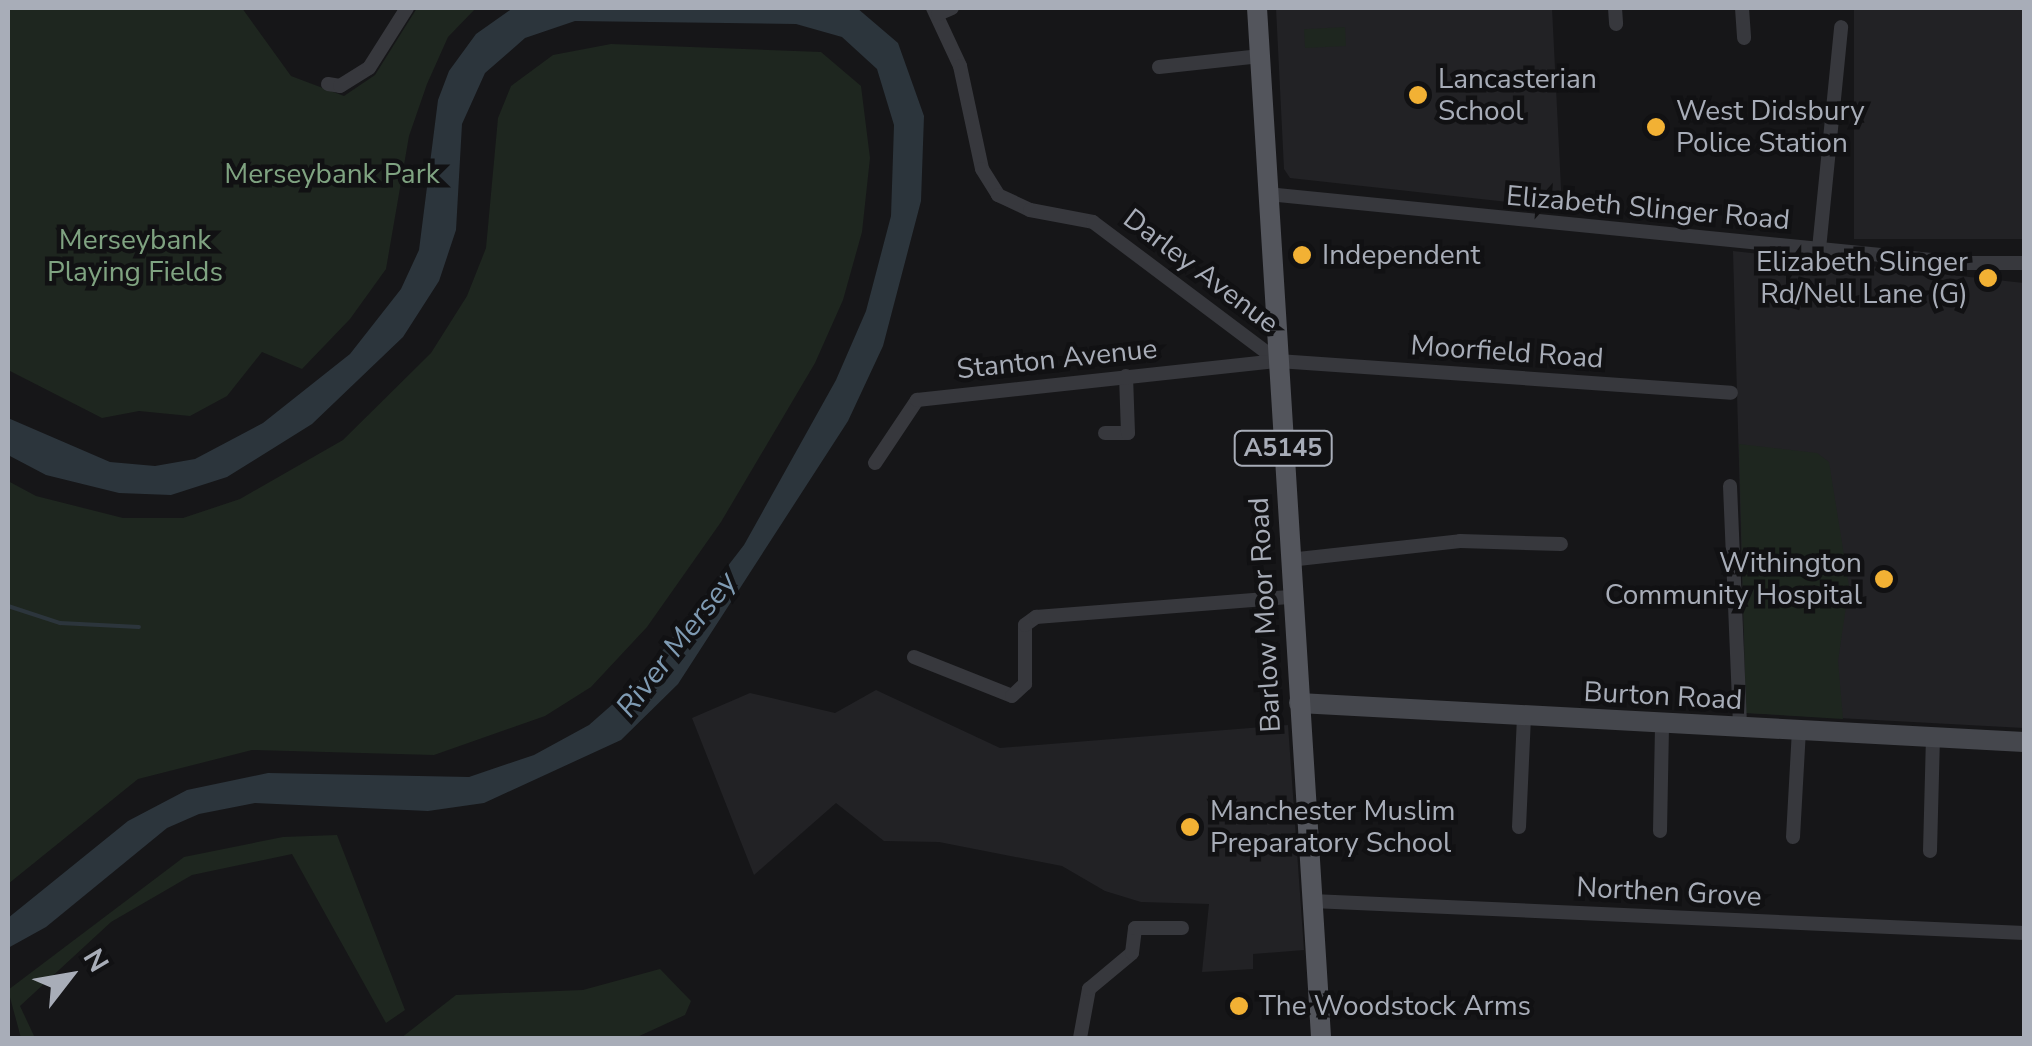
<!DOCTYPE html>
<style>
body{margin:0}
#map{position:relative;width:2032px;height:1046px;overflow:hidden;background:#161618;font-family:"Nunito Sans",sans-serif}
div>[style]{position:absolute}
.built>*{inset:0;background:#222225;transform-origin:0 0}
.green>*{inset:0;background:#1e261f;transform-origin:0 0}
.water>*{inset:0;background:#2c353c}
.stream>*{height:4px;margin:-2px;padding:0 2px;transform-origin:2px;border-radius:2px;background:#2c353c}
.street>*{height:14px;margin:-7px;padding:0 7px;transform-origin:7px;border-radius:7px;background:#37383d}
.secondary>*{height:20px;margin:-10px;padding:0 10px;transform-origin:10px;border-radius:10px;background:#45474d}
.primary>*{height:20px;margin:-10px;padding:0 10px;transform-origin:10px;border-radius:10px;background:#53555c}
.dots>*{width:28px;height:28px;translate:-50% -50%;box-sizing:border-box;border:5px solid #111113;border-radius:50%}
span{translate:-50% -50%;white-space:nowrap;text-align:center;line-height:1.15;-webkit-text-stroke:9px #111113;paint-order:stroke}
.shield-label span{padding:2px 8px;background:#111113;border:2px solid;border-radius:8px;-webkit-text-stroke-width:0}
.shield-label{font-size:25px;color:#a8adb8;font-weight:700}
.poi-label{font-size:28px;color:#a8adb8}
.left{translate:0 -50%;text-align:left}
.right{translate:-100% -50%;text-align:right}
.park-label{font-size:28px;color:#7fa381}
.street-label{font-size:28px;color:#a8adb8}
.water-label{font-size:30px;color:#7f9bb3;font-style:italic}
.frame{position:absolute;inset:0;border:10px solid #a8adb8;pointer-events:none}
.north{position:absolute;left:20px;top:926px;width:100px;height:100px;-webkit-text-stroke:8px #111113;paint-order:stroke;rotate:59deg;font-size:28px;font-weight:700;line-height:40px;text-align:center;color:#a8adb8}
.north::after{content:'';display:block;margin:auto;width:35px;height:45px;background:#a8adb8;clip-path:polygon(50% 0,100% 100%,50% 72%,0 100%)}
</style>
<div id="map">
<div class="built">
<div style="clip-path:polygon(1276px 8px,1552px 8px,1562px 208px,1290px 178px,1284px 169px)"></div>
<div style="left:1854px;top:8px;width:170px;height:231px"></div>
<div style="clip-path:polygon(1733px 251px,2024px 283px,2024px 728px,1746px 713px)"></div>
<div style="clip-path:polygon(876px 690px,1000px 748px,1288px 725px,1304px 950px,1253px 954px,1253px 969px,1202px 972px,1209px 904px,1141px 902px,1105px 891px,1062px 866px,939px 842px,884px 841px,836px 803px,754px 875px,692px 718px,750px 693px,835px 713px)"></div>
</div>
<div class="green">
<div style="clip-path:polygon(8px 8px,242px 8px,291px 76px,344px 96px,375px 75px,417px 8px,476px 8px,448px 37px,427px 84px,409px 136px,386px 269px,350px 319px,302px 369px,262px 352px,227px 396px,190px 416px,139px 411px,102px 418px,8px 370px)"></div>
<div style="left:1345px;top:27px;width:19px;height:41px;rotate:87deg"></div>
<div style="clip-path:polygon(611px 44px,821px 52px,861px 86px,870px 158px,862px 232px,843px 300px,815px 363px,721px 522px,647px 627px,591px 687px,545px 716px,434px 755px,252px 750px,138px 779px,8px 884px,8px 481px,36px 496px,123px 518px,183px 518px,240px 499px,343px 440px,431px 353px,467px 296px,486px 248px,498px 118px,511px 86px,553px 55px)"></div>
<div style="clip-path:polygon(1739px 444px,1817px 453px,1829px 462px,1849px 586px,1838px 661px,1843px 719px,1746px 713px)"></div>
<div style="clip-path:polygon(337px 835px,405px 1010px,386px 1023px,292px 854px,192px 875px,111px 922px,20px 1006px,35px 1038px,21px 1038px,8px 990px,184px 857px,283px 837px)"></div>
<div style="clip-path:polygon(660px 969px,691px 1001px,685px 1015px,635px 1038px,401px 1038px,456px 995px,583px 990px)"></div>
</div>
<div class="water">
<div style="clip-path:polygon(513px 8px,857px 8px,898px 43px,924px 116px,921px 201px,883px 346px,848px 421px,678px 684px,621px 740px,484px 803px,428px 811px,255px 803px,199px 814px,167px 828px,46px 927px,8px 948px,8px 918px,128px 821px,187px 790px,268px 773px,469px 777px,534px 755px,589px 725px,639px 681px,744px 545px,836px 380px,866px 311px,891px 216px,894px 125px,877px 69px,842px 37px,796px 24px,575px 21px,525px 38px,485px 73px,462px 124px,456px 230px,439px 281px,403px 337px,312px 424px,227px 477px,171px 495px,119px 493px,46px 475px,8px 455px,8px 418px,110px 462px,155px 466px,195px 459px,263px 423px,350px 354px,401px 289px,419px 250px,438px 100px,449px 71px,476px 34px)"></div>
</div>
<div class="stream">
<div style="left:8px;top:606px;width:55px;rotate:18.1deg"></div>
<div style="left:60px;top:623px;width:79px;rotate:2.9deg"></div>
</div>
<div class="street">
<div style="left:933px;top:8px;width:64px;rotate:65deg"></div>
<div style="left:960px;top:66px;width:105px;rotate:77.9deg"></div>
<div style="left:982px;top:169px;width:31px;rotate:58deg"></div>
<div style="left:998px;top:195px;width:35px;rotate:25deg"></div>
<div style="left:1030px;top:210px;width:64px;rotate:10.8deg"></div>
<div style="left:1093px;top:222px;width:231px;rotate:36.9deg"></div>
<div style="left:1615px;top:8px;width:16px;rotate:86deg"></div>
<div style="left:1742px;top:8px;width:30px;rotate:86deg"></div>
<div style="left:938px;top:14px;width:15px;rotate:-23deg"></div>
<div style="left:1159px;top:67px;width:102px;rotate:-6.2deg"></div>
<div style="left:328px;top:84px;width:12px;rotate:9deg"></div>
<div style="left:340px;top:86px;width:34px;rotate:-32deg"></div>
<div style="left:369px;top:68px;width:71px;rotate:-57.7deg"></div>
<div style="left:1268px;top:194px;width:697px;rotate:5.68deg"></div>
<div style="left:1962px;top:263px;width:62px"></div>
<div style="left:1819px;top:249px;width:223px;rotate:-84.3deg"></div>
<div style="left:1105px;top:433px;width:23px"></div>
<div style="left:1128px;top:433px;width:57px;rotate:-92deg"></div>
<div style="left:875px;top:463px;width:76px;rotate:-56.3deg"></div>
<div style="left:917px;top:400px;width:363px;rotate:-6.2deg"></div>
<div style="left:1278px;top:361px;width:454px;rotate:4deg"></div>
<div style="left:1730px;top:486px;width:241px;rotate:87.6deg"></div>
<div style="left:1289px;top:560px;width:172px;rotate:-6.3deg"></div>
<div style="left:1460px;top:541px;width:101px;rotate:1.7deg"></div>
<div style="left:914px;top:657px;width:105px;rotate:21.7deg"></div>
<div style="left:1012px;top:696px;width:18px;rotate:-43deg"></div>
<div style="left:1025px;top:684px;width:59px;rotate:-90deg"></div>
<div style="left:1025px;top:625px;width:14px;rotate:-36deg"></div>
<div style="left:1036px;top:617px;width:257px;rotate:-4.5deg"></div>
<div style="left:1519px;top:827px;width:111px;rotate:-87.4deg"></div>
<div style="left:1660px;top:831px;width:108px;rotate:-88.9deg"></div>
<div style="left:1793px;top:837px;width:107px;rotate:-86.8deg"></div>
<div style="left:1930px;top:851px;width:114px;rotate:-88.5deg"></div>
<div style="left:1312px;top:901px;width:713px;rotate:2.57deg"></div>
<div style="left:1080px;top:1038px;width:50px;rotate:-79.6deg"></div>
<div style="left:1089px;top:989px;width:56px;rotate:-39.9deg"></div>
<div style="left:1132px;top:953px;width:25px;rotate:-83deg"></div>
<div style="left:1135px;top:928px;width:47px"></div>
</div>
<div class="secondary">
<div style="left:1299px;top:703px;width:726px;rotate:3.08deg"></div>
</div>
<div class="primary">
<div style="left:1257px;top:8px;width:1032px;rotate:86.44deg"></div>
</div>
<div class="dots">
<div style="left:1418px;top:95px;background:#f2b134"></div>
<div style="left:1656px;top:127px;background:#f2b134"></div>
<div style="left:1302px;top:255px;background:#f2b134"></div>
<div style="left:1988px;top:278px;background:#f2b134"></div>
<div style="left:1884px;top:579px;background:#f2b134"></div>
<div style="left:1190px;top:827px;background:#f2b134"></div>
<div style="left:1239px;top:1006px;background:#f2b134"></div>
</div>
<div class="shield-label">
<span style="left:1283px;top:448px">A5145</span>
</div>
<div class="poi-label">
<span class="left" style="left:1438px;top:95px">Lancasterian<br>School</span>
<span class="left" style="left:1676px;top:127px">West Didsbury<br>Police Station</span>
<span class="left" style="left:1322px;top:255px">Independent</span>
<span class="right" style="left:1968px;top:278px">Elizabeth Slinger<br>Rd/Nell Lane (G)</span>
<span class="right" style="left:1862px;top:579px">Withington<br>Community Hospital</span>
<span class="left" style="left:1210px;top:827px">Manchester Muslim<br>Preparatory School</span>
<span class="left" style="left:1259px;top:1006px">The Woodstock Arms</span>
</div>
<div class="park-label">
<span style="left:332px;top:174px">Merseybank Park</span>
<span style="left:135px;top:256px">Merseybank<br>Playing Fields</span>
</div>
<div class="street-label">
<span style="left:1648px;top:208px;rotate:5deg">Elizabeth Slinger Road</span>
<span style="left:1201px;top:271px;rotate:37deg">Darley Avenue</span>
<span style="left:1507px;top:352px;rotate:4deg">Moorfield Road</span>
<span style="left:1057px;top:359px;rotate:-6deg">Stanton Avenue</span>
<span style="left:1265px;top:615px;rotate:-93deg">Barlow Moor Road</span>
<span style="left:1663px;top:696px;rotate:3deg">Burton Road</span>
<span style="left:1669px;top:892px;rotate:3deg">Northen Grove</span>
</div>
<div class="water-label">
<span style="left:677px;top:645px;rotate:-52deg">River Mersey</span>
</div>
<div class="frame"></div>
<div class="north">N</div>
</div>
